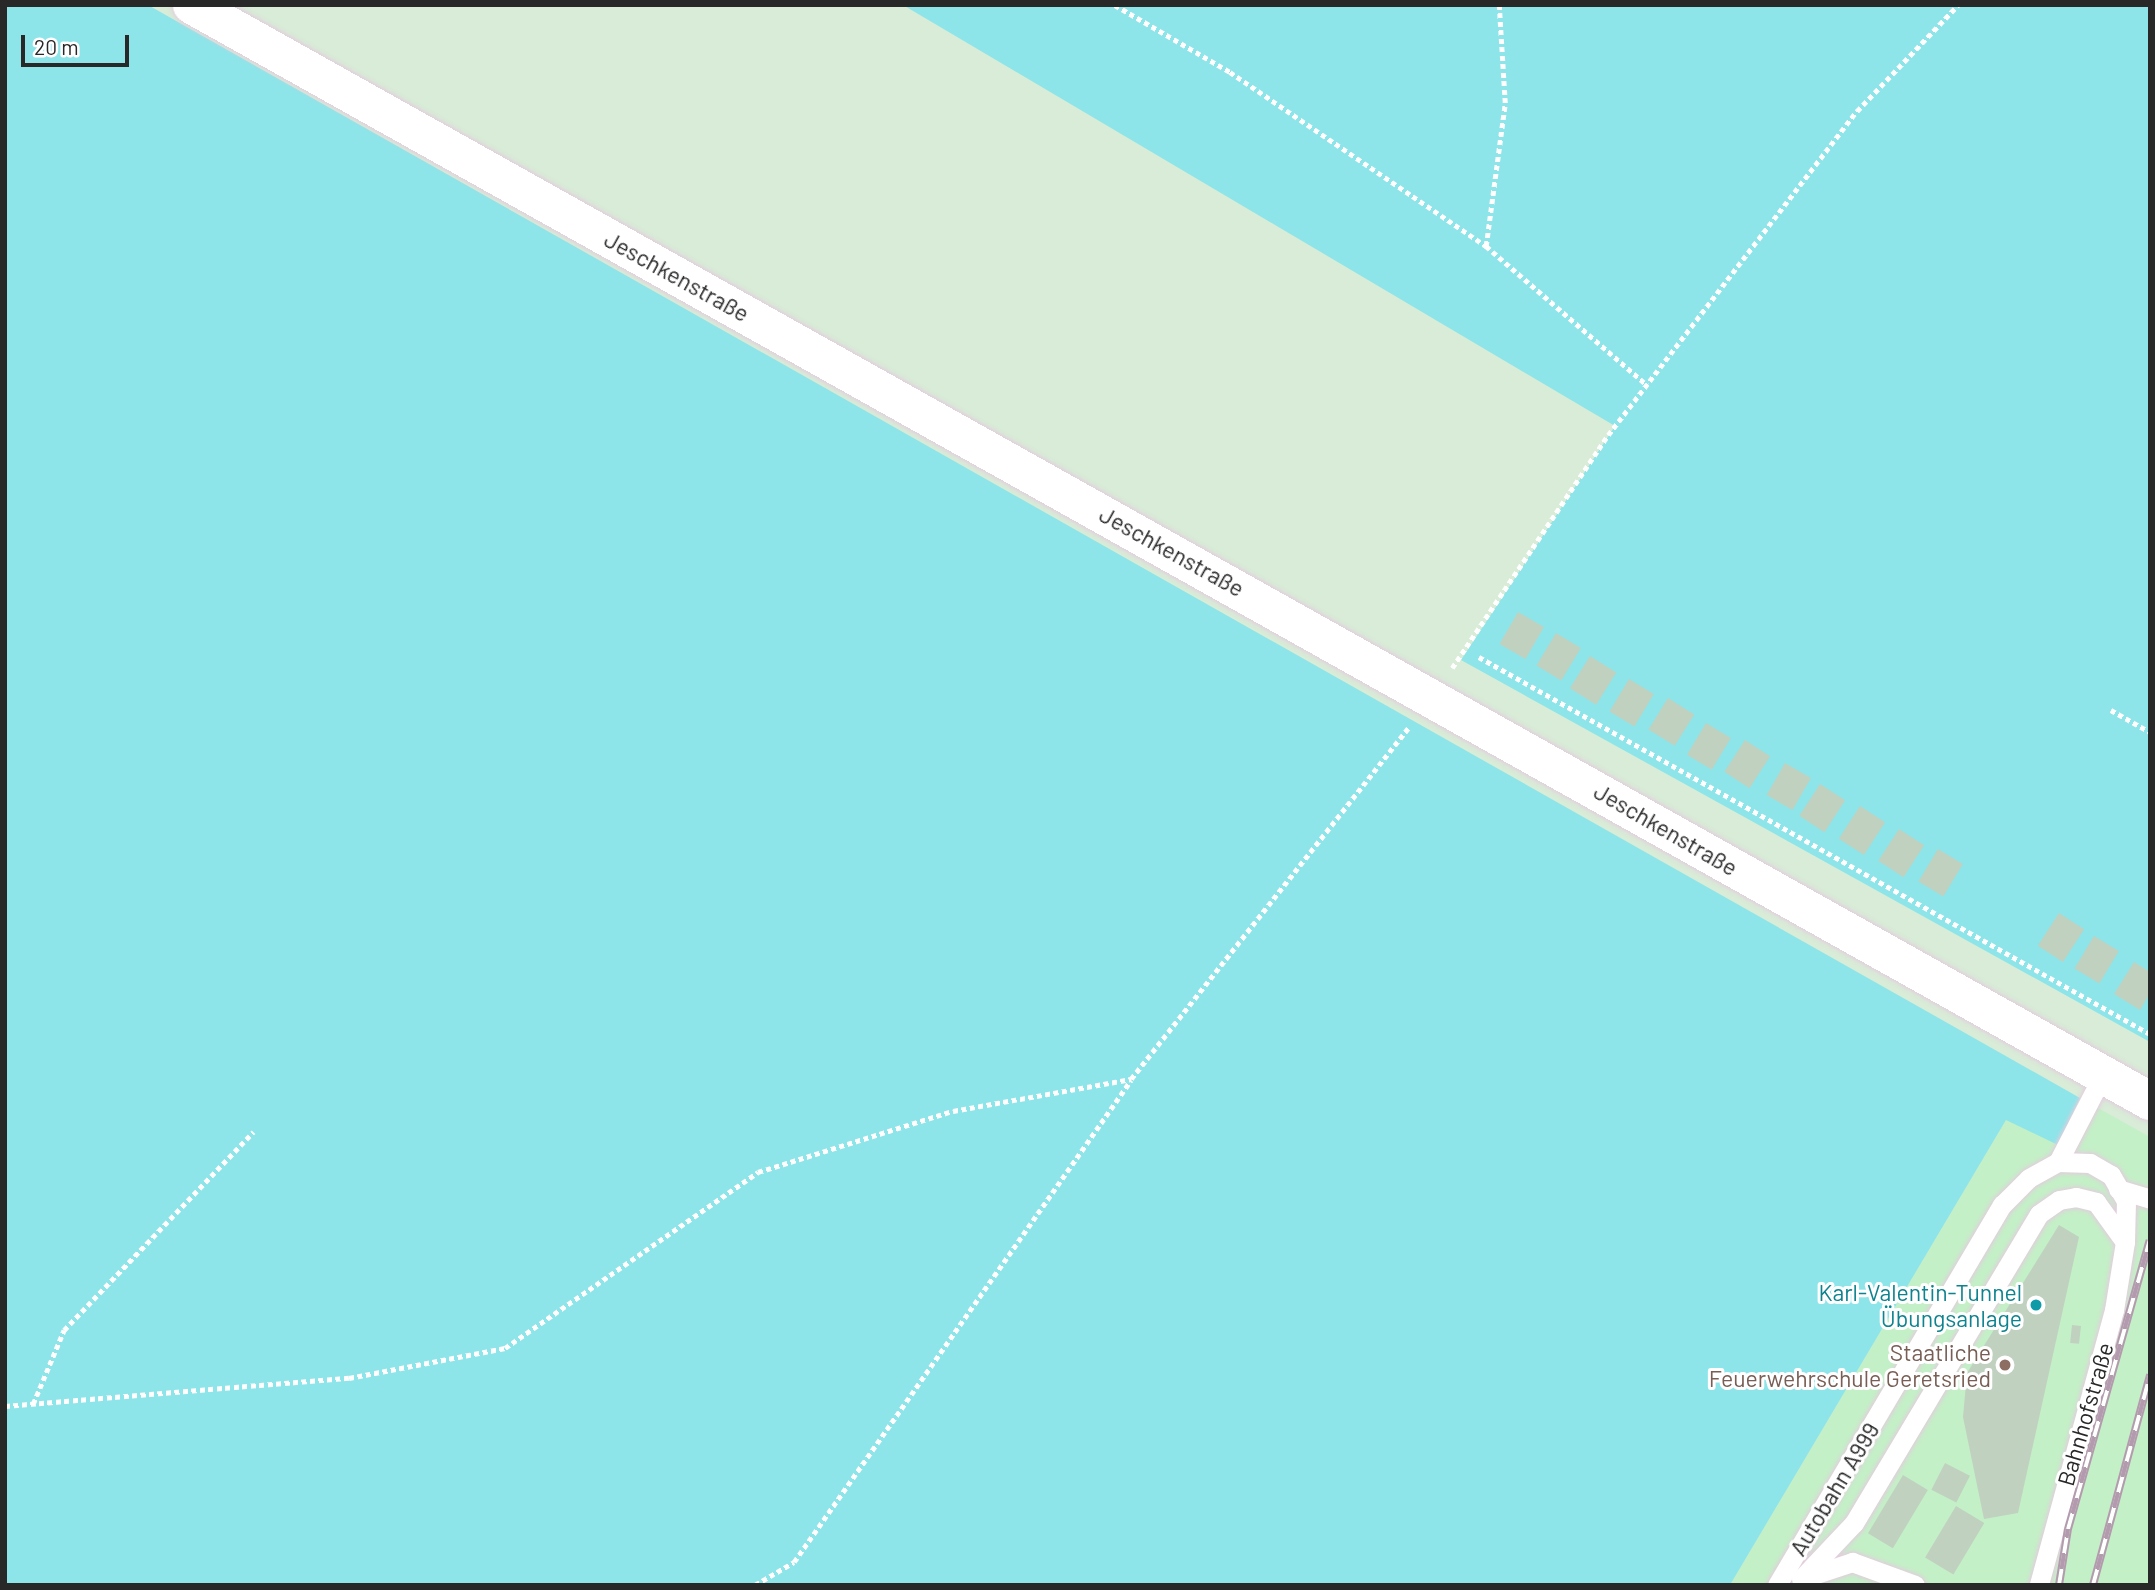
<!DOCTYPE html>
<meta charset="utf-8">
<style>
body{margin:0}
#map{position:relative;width:2155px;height:1590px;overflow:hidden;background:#d8ecd7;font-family:Barlow,sans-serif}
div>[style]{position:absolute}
.education>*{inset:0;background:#c4f0c7}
.green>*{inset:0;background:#8de5e9}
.building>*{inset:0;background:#c0d1c0;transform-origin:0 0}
.path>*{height:4.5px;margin-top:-2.25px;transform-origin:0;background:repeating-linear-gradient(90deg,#fff 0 5px,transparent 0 8.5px)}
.roads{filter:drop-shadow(0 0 2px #e3ccde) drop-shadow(0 0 2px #e3ccde)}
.service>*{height:19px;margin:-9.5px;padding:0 9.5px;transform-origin:9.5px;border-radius:9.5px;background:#fff}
.tertiary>*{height:38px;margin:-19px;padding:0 19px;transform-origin:19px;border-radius:19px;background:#fff}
.rail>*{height:8px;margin-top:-4px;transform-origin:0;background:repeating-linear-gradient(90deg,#fff 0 16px,#b49aae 0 32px);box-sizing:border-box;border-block:2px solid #b49aae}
.dots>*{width:19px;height:19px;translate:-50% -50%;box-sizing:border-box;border:4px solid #fff;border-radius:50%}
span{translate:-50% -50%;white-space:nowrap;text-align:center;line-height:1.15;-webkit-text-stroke:6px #fff;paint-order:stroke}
.street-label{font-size:23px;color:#282828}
.culture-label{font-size:23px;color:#0d838f}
.right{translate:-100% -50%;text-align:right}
.education-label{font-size:23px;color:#785e54}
.frame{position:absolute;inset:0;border:7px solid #282828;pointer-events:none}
.scale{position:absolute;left:21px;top:35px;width:108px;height:32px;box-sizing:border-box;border:4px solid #282828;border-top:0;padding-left:9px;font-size:21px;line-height:24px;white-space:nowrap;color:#282828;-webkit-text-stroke:5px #fff;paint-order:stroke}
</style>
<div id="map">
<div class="education">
<div style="clip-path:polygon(2080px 1098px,2150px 1137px,2150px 1585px,1730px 1585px,2006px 1120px)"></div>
</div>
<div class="green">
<div style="clip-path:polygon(5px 5px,148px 5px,2080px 1098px,2058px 1145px,2006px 1120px,1730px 1585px,5px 1585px)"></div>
<div style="clip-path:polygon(903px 5px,2150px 5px,2150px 1042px,1461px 660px,1615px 426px)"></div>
</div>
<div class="building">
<div style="left:1518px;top:612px;width:30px;height:37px;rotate:30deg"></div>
<div style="left:1556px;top:633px;width:29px;height:38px;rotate:31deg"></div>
<div style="left:1590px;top:656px;width:31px;height:38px;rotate:32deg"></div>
<div style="left:1629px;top:679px;width:29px;height:38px;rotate:31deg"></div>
<div style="left:1668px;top:698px;width:31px;height:37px;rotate:32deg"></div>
<div style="left:1706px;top:723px;width:29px;height:37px;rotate:31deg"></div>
<div style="left:1745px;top:740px;width:30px;height:38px;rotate:33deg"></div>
<div style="left:1785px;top:763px;width:30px;height:37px;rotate:30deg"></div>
<div style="left:1820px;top:784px;width:30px;height:38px;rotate:33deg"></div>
<div style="left:1860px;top:806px;width:30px;height:39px;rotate:33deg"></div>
<div style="left:1899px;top:829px;width:30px;height:38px;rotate:33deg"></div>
<div style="left:1938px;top:849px;width:29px;height:38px;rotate:31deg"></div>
<div style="left:2059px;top:913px;width:30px;height:39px;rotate:33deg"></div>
<div style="left:2094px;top:936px;width:29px;height:38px;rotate:31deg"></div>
<div style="clip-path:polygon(2134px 962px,2150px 972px,2150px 993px,2140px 1010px,2114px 994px)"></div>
<div style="clip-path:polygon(2059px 1225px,2079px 1237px,2018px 1513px,1984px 1519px,1963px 1417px,1967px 1373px)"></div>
<div style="left:2072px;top:1325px;width:9px;height:18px;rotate:6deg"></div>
<div style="left:1945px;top:1463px;width:28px;height:30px;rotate:27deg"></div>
<div style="left:1903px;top:1475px;width:29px;height:68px;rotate:31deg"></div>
<div style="left:1956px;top:1506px;width:33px;height:60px;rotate:31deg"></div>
</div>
<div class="path">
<div style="left:1115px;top:5px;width:133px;rotate:30.2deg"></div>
<div style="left:1230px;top:72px;width:310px;rotate:34.2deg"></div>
<div style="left:1486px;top:246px;width:213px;rotate:40.8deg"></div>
<div style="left:1486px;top:246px;width:144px;rotate:-82.4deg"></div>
<div style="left:1505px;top:103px;width:98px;rotate:-93.5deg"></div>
<div style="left:1479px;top:657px;width:770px;rotate:29.33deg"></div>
<div style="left:1452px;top:668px;width:280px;rotate:-56.2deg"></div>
<div style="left:1608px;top:435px;width:409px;rotate:-52.5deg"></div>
<div style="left:1857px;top:111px;width:146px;rotate:-46.4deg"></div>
<div style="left:2111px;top:710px;width:45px;rotate:29.4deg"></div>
<div style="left:33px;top:1404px;width:80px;rotate:-67.3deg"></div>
<div style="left:64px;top:1330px;width:274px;rotate:-46.3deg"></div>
<div style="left:5px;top:1406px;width:345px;rotate:-4.7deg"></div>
<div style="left:349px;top:1378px;width:159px;rotate:-10.9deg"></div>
<div style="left:505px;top:1348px;width:308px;rotate:-34.8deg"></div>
<div style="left:758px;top:1172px;width:204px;rotate:-17.4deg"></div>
<div style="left:953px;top:1111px;width:181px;rotate:-10.2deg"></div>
<div style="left:1131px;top:1079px;width:447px;rotate:-51.7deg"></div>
<div style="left:755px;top:1585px;width:45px;rotate:-30.5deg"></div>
<div style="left:794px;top:1562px;width:588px;rotate:-55.04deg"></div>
</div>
<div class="roads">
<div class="service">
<div style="left:2058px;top:1162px;width:98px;rotate:-62.7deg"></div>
<div style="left:2118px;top:1189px;width:34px;rotate:17deg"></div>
<div style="left:1804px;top:1578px;width:51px;rotate:-18.4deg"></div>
<div style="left:1852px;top:1562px;width:67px;rotate:20.1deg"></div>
<div style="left:1801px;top:1579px;width:77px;rotate:-46.6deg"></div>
<div style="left:1854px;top:1523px;width:360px;rotate:-59.1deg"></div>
<div style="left:2039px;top:1214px;width:24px;rotate:-35deg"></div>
<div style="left:2059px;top:1200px;width:17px;rotate:-10deg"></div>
<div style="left:2076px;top:1197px;width:21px;rotate:14deg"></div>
<div style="left:2096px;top:1202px;width:49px;rotate:54.1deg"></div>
<div style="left:1777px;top:1585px;width:442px;rotate:-59.4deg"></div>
<div style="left:2002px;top:1205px;width:38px;rotate:-45deg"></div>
<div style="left:2029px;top:1178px;width:33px;rotate:-29deg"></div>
<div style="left:2058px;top:1162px;width:32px;rotate:2deg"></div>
<div style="left:2090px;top:1163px;width:24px;rotate:30deg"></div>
<div style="left:2111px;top:1175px;width:30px;rotate:60deg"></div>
<div style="left:2126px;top:1201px;width:41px;rotate:91.4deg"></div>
<div style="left:2125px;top:1242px;width:69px;rotate:99.2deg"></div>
<div style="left:2114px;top:1310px;width:285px;rotate:105.3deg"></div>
</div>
<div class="tertiary">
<div style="left:192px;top:5px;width:2244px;rotate:29.24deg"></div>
</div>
</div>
<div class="rail">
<div style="left:2059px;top:1585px;width:57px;rotate:-80.9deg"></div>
<div style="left:2068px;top:1529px;width:300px;rotate:-74.2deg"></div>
<div style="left:2093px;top:1585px;width:218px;rotate:-74.8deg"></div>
</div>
<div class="dots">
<div style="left:2036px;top:1305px;background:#0f9aa8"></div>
<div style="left:2005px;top:1365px;background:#8d6e63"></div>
</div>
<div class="street-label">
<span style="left:677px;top:276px;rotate:29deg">Jeschkenstraße</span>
<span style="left:1172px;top:551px;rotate:29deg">Jeschkenstraße</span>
<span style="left:1666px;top:829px;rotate:30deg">Jeschkenstraße</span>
<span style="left:2085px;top:1414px;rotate:-74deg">Bahnhofstraße</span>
<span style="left:1834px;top:1489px;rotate:-59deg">Autobahn A999</span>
</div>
<div class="culture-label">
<span class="right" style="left:2022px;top:1305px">Karl-Valentin-Tunnel<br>Übungsanlage</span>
</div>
<div class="education-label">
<span class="right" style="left:1991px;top:1365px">Staatliche<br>Feuerwehrschule Geretsried</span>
</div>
<div class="frame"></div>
<div class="scale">20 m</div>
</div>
